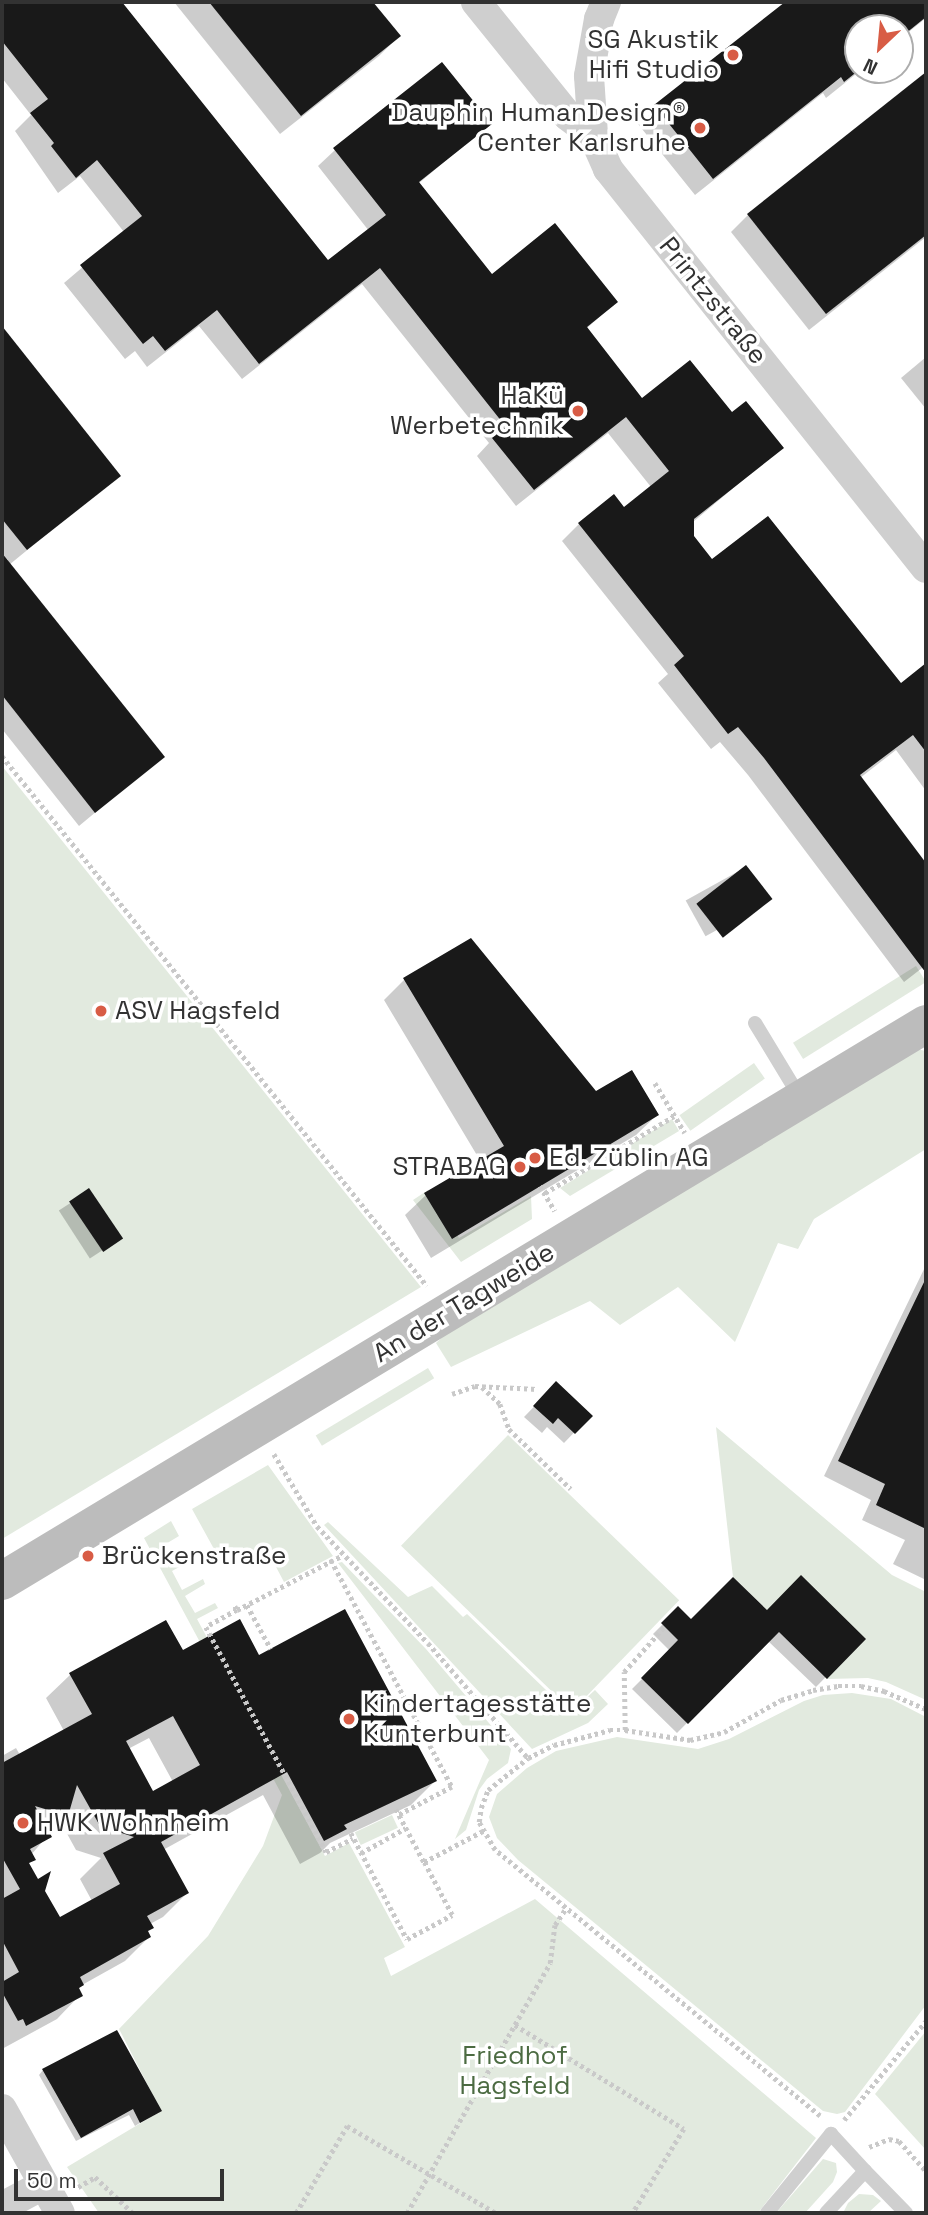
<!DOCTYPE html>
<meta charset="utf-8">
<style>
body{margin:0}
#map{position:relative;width:928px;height:2215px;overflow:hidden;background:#fff;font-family:"Space Grotesk",sans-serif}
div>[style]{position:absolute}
.green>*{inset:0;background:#e2eadf;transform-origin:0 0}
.shadow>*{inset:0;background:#0003;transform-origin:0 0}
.building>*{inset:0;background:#191919;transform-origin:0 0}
.path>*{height:4.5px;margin-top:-2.25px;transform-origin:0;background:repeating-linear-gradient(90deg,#c9c9c9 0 3.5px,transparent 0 7px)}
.service>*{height:14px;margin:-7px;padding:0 7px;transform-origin:7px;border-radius:7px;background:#cfcfcf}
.minor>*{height:30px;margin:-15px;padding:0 15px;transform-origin:15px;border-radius:15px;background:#cfcfcf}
.secondary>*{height:38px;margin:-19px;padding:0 19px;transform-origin:19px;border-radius:19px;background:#bcbcbc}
.dots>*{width:19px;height:19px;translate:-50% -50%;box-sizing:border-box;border:4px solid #fff;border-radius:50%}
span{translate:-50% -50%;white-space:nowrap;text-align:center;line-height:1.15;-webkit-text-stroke:7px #fff;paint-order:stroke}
.poi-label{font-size:26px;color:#323232}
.right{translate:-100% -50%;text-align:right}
.left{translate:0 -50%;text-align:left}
.street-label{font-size:26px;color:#323232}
.park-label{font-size:26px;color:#4c6b42}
.frame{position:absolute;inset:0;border:4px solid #323232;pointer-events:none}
.north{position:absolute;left:844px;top:14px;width:70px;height:70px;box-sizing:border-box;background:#fff;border:2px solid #adadad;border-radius:50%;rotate:206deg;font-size:19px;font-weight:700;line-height:28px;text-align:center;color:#323232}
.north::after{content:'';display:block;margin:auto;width:24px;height:32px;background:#d85c45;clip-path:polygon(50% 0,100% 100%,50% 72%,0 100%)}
.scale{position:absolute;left:14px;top:2169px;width:210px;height:32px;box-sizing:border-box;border:4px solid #323232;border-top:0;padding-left:9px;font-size:21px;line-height:24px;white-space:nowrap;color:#323232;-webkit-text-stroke:5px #fff;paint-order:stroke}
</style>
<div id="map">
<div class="green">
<div style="clip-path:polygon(2px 766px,421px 1287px,2px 1539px)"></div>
<div style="left:916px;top:966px;width:19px;height:145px;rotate:58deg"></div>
<div style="clip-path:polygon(916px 1049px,926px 1051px,926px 1149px,814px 1219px,798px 1249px,778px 1243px,735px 1342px,678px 1287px,620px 1325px,590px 1301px,451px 1367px,436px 1343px,450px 1330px)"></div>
<div style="left:754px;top:1063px;width:19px;height:91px;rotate:55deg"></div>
<div style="clip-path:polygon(672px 1119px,679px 1131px,570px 1196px,560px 1188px)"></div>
<div style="clip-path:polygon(428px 1190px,459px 1238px,531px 1196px,532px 1219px,461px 1262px,413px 1200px)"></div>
<div style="left:428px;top:1368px;width:12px;height:131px;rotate:59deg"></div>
<div style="clip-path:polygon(716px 1427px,892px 1575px,926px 1592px,926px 1700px,886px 1682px,868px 1678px,827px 1679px,767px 1610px,733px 1577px)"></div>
<div style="left:508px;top:1435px;width:238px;height:154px;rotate:44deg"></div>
<div style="clip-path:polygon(268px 1465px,333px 1556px,284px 1582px,275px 1565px,259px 1554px,244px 1551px,230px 1555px,214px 1549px,192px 1509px)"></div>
<div style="clip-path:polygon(171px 1521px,179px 1536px,159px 1548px,169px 1566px,190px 1556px,192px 1560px,172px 1571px,182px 1590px,203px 1579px,205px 1584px,185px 1596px,195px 1613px,215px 1603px,218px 1608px,197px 1619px,325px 1856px,349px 1843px,405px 1947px,384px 1958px,391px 1976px,535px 1899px,816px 2138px,758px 2213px,99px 2213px,67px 2167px,161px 2111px,119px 2029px,208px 1936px,263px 1846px,282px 1795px,144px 1538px)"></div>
<div style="clip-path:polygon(328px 1522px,408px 1597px,432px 1586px,463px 1617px,467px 1614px,570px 1713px,595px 1690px,608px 1704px,588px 1723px,532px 1749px,324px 1525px)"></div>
<div style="clip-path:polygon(342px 1562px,426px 1649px,511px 1749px,508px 1763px,487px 1779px,479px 1790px,466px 1830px,455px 1839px,489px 1760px,338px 1563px)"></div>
<div style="clip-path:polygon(852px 1693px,891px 1699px,926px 1717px,926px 2005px,845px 2112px,837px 2114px,823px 2111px,518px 1860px,497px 1838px,489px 1817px,497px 1794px,527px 1768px,556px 1751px,617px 1737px,698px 1749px,729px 1739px,804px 1701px,823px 1695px)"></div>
<div style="left:392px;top:1815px;width:14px;height:41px;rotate:65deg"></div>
<div style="clip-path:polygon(926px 2031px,926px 2150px,875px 2094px)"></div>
<div style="clip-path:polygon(823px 2159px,836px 2163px,837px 2172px,833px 2182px,805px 2213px,776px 2213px)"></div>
<div style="clip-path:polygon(859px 2194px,873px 2195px,881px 2201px,868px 2213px,843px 2213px,848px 2203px)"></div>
</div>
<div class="shadow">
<div style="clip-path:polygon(2px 2px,120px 2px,328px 263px,369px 231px,318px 166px,335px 150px,489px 124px,418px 184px,491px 276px,616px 302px,586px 329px,642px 400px,731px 414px,781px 448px,693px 522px,693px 537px,712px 562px,900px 685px,926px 665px,926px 791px,896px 750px,860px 778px,926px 866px,926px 965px,904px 982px,748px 775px,720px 742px,711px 749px,658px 683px,668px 674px,562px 541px,579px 524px,624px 509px,651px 487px,608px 433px,516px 506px,477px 456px,489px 443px,362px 284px,242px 379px,199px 326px,147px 367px,135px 351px,125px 359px,64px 283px,124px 232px,80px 176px,58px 193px,15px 131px,31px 115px,2px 78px)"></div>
<div style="clip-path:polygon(174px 2px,371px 2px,399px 36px,379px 56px,280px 134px)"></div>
<div style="clip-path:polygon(788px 2px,926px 2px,926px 18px,900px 39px,900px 28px,858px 28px,858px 70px,861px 70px,826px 98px,823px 93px,695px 195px,638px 124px)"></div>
<div style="clip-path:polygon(926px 74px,926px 237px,809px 330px,731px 232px,748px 215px)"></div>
<div style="clip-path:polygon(2px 329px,119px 475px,9px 565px,162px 757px,79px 826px,2px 729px,2px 565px,8px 560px,2px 553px)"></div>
<div style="clip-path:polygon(926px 357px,926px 409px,901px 378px)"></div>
<div style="left:746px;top:867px;width:41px;height:69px;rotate:61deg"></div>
<div style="clip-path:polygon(404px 980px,596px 1093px,657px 1115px,636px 1135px,431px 1258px,405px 1215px,426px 1195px,481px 1162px,384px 1000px)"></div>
<div style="left:89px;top:1191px;width:57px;height:36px;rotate:57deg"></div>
<div style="clip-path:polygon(926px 1265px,926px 1580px,893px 1564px,905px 1540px,862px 1520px,871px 1500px,824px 1476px)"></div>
<div style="clip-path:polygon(556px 1384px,590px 1416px,564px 1443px,547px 1427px,542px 1433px,524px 1417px)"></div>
<div style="clip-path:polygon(678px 1609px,691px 1621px,767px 1612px,863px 1639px,816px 1687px,768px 1641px,677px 1733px,632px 1689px,670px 1651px,653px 1634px)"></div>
<div style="clip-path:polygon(evenodd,165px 1622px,182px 1652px,259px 1657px,435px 1781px,411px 1805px,330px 1843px,320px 1853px,300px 1864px,263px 1795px,163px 1850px,187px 1893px,163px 1917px,150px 1924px,147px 1932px,149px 1937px,125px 1961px,82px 1985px,77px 1990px,80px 1995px,57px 2019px,2px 2049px,2px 1756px,16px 1748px,20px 1755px,64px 1731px,46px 1698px,70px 1675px,165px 1622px,149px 1738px,173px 1782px,152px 1794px,128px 1749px,149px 1738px,165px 1622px,60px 1821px,76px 1850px,101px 1858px,80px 1879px,92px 1901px,59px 1920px,28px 1864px,33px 1859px,31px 1855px,60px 1821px)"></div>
<div style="clip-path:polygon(43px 2070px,159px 2111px,135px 2126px,129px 2115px,76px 2141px,39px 2075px)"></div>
</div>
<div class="building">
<div style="clip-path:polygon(2px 2px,122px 2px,328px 260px,386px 215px,333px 148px,442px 62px,492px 124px,419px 182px,492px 274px,555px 223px,618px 302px,587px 327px,642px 398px,690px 360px,732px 412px,746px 401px,784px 448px,694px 519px,694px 536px,712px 559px,768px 516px,901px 683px,926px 663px,926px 752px,913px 735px,860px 775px,926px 863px,926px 973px,764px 758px,738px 727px,728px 734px,674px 665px,684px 656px,578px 523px,614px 494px,624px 507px,669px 471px,626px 417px,534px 490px,492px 438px,506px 427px,380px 268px,259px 364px,217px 310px,165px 351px,153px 336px,143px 344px,80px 265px,142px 216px,97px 160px,76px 178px,51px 146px,54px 143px,30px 113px,48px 99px,2px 41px)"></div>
<div style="clip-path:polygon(209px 2px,373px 2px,401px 36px,301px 116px)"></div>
<div style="clip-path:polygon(785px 2px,926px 2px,926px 17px,900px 38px,900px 28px,858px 28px,859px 70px,844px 82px,841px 77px,713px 179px,654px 105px)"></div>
<div style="clip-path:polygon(926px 72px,926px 235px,826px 314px,747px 214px)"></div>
<div style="clip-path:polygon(2px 326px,121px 476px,27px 550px,2px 519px)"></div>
<div style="clip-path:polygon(2px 553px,165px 757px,95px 813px,2px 695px)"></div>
<div style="left:746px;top:865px;width:43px;height:63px;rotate:52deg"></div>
<div style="clip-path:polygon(471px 938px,596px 1091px,632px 1070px,659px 1115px,452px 1239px,424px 1193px,504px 1146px,403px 978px)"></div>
<div style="left:89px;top:1188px;width:61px;height:24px;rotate:56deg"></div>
<div style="clip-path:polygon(926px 1278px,926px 1529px,876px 1505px,885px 1484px,838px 1461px)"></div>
<div style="clip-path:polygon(556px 1381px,593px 1416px,575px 1434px,558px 1418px,553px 1424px,533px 1406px)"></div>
<div style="clip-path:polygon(801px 1575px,866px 1639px,827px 1679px,779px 1632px,688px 1724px,641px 1678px,678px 1640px,661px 1623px,678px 1606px,691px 1619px,733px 1577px,767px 1610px)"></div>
<div style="clip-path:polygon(evenodd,345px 1609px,437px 1781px,344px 1825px,347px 1829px,324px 1841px,287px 1772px,161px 1842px,189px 1893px,147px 1916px,154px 1928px,148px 1931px,151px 1937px,80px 1977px,84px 1985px,79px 1988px,83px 1996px,26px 2026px,23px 2019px,18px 2021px,2px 1992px,2px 1982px,19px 1972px,2px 1940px,2px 1899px,20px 1889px,2px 1857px,2px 1763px,92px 1714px,69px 1673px,166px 1620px,183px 1650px,240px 1619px,259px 1655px,345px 1609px,173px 1716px,200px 1765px,153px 1791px,126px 1741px,173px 1716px,345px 1609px,77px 1785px,100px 1826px,134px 1837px,103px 1853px,120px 1884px,60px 1917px,45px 1891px,51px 1871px,38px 1879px,29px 1863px,36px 1860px,30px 1849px,52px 1837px,35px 1806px,68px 1816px,77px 1785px)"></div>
<div style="clip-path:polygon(117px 2030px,162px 2111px,140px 2123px,133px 2109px,81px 2138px,42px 2069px)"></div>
</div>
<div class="path">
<div style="left:2px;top:756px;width:679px;rotate:51.27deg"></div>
<div style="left:655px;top:1083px;width:58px;rotate:59deg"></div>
<div style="left:540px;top:1186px;width:29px;rotate:59deg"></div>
<div style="left:545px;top:1193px;width:150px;rotate:-30.8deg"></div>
<div style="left:482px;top:1387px;width:25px;rotate:43deg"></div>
<div style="left:500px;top:1404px;width:27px;rotate:70deg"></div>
<div style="left:509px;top:1429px;width:86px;rotate:44.1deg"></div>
<div style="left:452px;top:1394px;width:24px;rotate:-19deg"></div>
<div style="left:475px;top:1386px;width:62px;rotate:2.8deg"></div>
<div style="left:274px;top:1454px;width:84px;rotate:59.2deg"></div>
<div style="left:317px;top:1526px;width:161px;rotate:46.5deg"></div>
<div style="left:428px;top:1643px;width:152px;rotate:49deg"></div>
<div style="left:331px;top:1560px;width:257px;rotate:61.9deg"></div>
<div style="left:452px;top:1787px;width:60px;rotate:152.2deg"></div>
<div style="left:247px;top:1605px;width:50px;rotate:61.4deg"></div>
<div style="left:235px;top:1606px;width:4px;rotate:63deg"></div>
<div style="left:237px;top:1610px;width:119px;rotate:-27.4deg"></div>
<div style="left:237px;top:1610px;width:35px;rotate:151deg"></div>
<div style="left:206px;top:1627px;width:255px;rotate:61.9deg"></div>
<div style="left:326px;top:1852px;width:30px;rotate:-27deg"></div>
<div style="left:625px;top:1730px;width:58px;rotate:-91deg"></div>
<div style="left:624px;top:1672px;width:62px;rotate:-48.3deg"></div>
<div style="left:396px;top:1809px;width:60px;rotate:62.2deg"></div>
<div style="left:351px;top:1833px;width:120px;rotate:62.2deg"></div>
<div style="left:407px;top:1939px;width:51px;rotate:-28.1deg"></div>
<div style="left:452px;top:1915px;width:60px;rotate:-117.8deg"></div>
<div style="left:424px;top:1862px;width:67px;rotate:-27.7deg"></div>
<div style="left:361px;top:1853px;width:51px;rotate:-29.1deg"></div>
<div style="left:515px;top:2025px;width:198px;rotate:31.6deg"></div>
<div style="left:684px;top:2129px;width:98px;rotate:121.3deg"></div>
<div style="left:820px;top:2116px;width:420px;rotate:-140.7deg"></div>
<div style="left:495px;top:1850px;width:32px;rotate:-120deg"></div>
<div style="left:479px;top:1822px;width:14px;rotate:-82deg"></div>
<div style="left:481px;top:1808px;width:19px;rotate:-69deg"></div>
<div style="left:488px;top:1790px;width:51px;rotate:-38.7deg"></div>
<div style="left:528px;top:1758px;width:29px;rotate:-27deg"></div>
<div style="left:554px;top:1745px;width:58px;rotate:-15deg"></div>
<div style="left:610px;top:1730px;width:15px"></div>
<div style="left:625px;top:1730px;width:66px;rotate:8.7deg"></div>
<div style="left:690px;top:1740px;width:35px;rotate:-13deg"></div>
<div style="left:724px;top:1732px;width:65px;rotate:-29.3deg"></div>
<div style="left:781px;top:1700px;width:34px;rotate:-17deg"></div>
<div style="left:813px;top:1690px;width:25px;rotate:-9deg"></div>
<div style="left:838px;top:1686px;width:23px"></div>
<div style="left:861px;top:1686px;width:24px;rotate:12deg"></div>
<div style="left:884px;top:1691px;width:46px;rotate:23.2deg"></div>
<div style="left:844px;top:2120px;width:129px;rotate:-50.4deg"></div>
<div style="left:869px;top:2147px;width:22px;rotate:-22deg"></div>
<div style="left:889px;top:2139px;width:10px;rotate:11deg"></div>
<div style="left:899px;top:2141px;width:40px;rotate:48deg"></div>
<div style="left:78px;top:2187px;width:20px;rotate:-30deg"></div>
<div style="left:95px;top:2177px;width:52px;rotate:43.5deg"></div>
<div style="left:296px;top:2213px;width:101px;rotate:-59.6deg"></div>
<div style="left:347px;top:2126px;width:173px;rotate:30.3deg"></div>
<div style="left:407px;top:2213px;width:288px;rotate:-60.2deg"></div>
<div style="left:550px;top:1963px;width:38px;rotate:-83deg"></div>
<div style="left:555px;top:1925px;width:20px;rotate:-57deg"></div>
</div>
<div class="service">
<div style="left:755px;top:1023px;width:89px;rotate:58.8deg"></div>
<div style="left:865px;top:2171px;width:59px;rotate:45.7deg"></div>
<div style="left:767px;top:2213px;width:102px;rotate:-51deg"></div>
<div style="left:831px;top:2134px;width:50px;rotate:47.4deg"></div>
<div style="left:865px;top:2171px;width:57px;rotate:132.9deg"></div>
</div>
<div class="minor">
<div style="left:476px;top:2px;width:146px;rotate:51.1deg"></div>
<div style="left:568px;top:116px;width:31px;rotate:37deg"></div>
<div style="left:606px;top:2px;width:18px;rotate:112deg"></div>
<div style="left:599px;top:19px;width:58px;rotate:100deg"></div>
<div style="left:589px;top:76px;width:59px;rotate:86.1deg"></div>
<div style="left:593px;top:135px;width:37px;rotate:66deg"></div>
<div style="left:608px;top:169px;width:510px;rotate:51.45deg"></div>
<div style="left:2px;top:2109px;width:119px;rotate:60.9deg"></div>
<div style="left:2px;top:2207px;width:47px;rotate:-28.2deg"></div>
</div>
<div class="secondary">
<div style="left:2px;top:1581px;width:1079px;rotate:-31.08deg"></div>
</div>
<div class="dots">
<div style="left:733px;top:55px;background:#d85c45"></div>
<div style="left:700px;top:128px;background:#d85c45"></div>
<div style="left:578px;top:411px;background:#d85c45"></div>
<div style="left:101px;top:1011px;background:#d85c45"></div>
<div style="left:535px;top:1158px;background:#d85c45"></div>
<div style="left:520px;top:1167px;background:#d85c45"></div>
<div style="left:88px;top:1556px;background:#d85c45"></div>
<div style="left:349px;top:1719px;background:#d85c45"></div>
<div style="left:23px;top:1823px;background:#d85c45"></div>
</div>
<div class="poi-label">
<span class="right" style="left:719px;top:55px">SG Akustik<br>Hifi Studio</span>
<span class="right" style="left:686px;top:128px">Dauphin HumanDesign®<br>Center Karlsruhe</span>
<span class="right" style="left:564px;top:411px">HaKü<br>Werbetechnik</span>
<span class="left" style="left:115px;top:1011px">ASV Hagsfeld</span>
<span class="left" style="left:549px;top:1158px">Ed. Züblin AG</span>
<span class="right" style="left:506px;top:1167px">STRABAG</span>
<span class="left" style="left:102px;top:1556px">Brückenstraße</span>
<span class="left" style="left:363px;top:1719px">Kindertagesstätte<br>Kunterbunt</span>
<span class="left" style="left:37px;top:1823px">HWK Wohnheim</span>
</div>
<div class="street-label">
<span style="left:713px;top:301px;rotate:51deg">Printzstraße</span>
<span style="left:464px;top:1303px;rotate:-31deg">An der Tagweide</span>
</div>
<div class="park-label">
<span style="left:515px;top:2071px">Friedhof<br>Hagsfeld</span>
</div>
<div class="frame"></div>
<div class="north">N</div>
<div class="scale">50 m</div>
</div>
